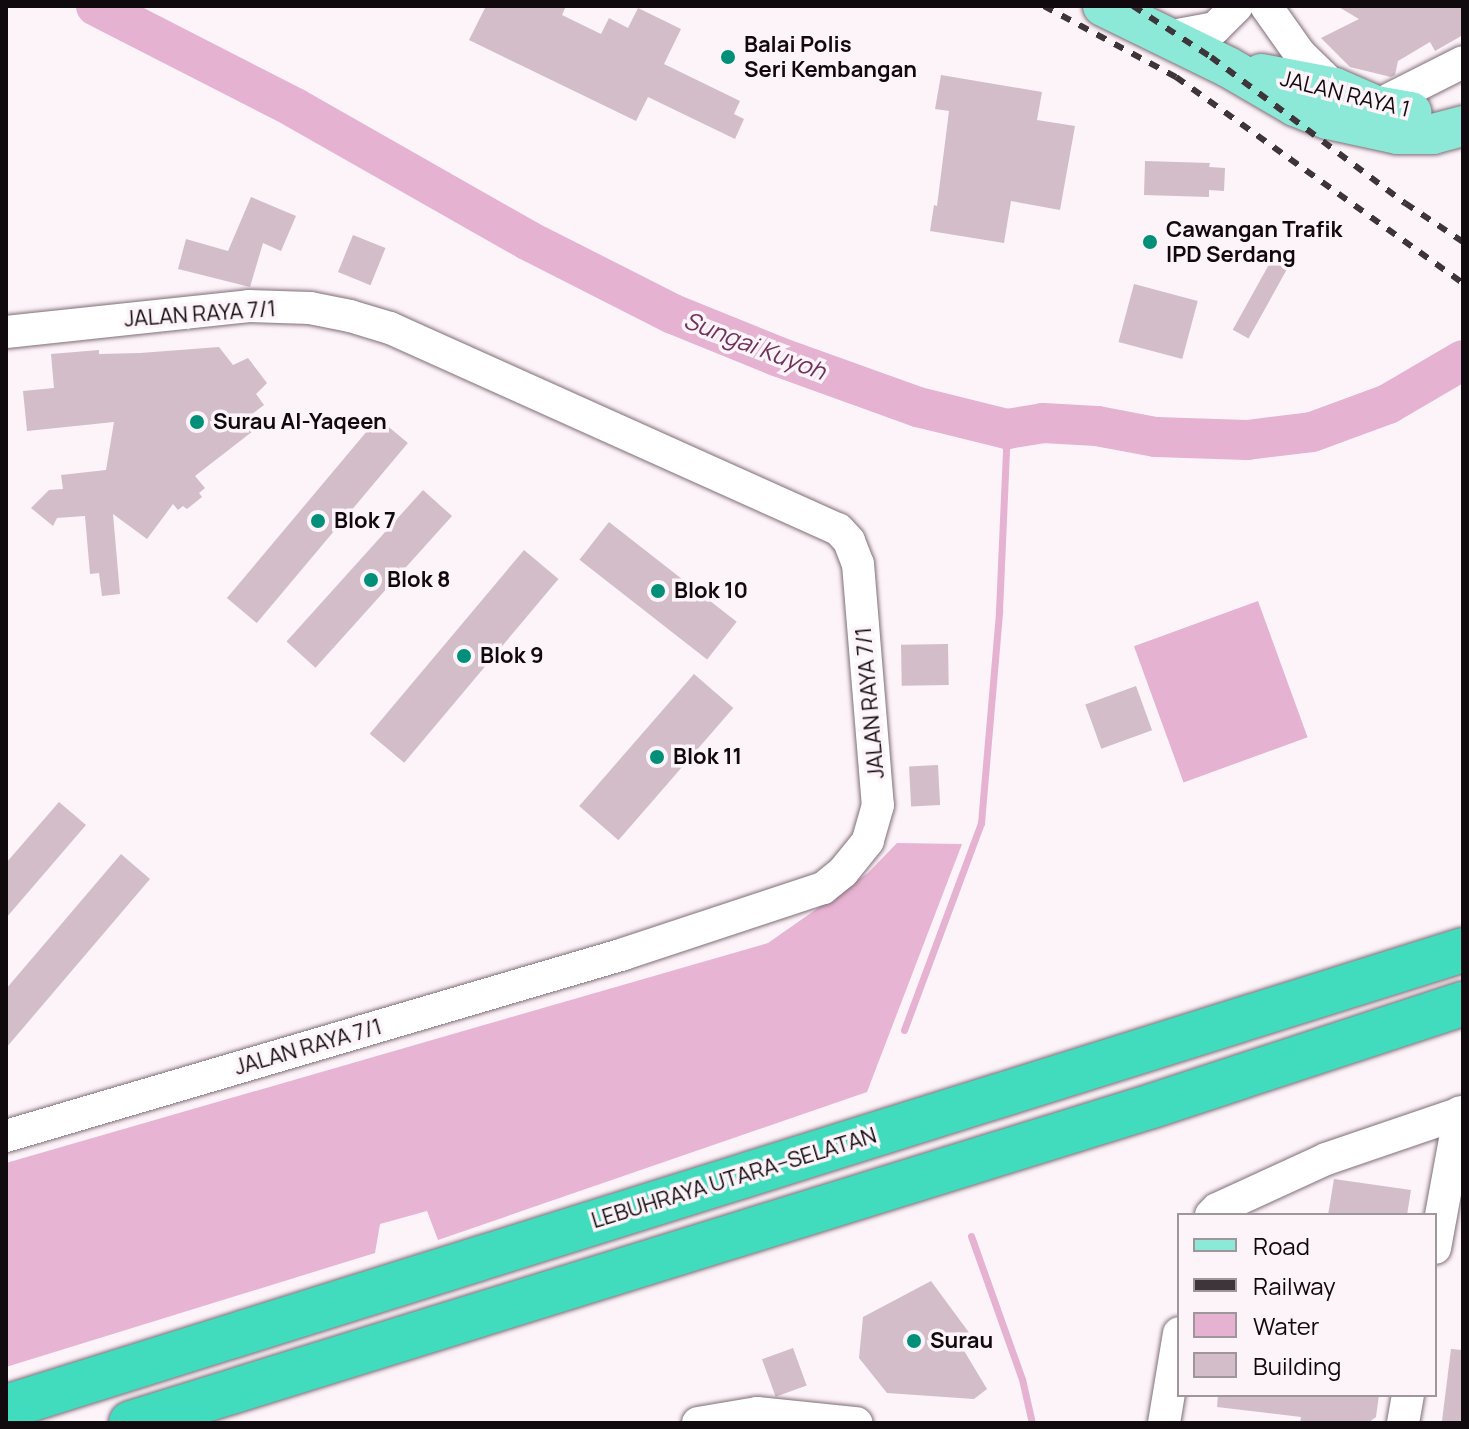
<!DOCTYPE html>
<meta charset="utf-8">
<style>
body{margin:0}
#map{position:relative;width:1469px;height:1429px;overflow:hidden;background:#fdf4f9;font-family:Manrope,sans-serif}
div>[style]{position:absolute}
.forest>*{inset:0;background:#e8b4d4}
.water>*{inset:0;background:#e5b2d1;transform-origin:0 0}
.stream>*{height:7px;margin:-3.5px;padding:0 3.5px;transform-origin:3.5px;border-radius:3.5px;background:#e5b2d1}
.river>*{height:40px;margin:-20px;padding:0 20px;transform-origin:20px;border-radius:20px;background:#e5b2d1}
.building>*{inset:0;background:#d2bdc9;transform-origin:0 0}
.roads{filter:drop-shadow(0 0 2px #806d78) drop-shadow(0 0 2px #806d78)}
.minor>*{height:32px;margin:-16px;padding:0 16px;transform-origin:16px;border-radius:16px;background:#fff}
.major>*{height:40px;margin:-20px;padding:0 20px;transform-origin:20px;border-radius:20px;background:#8de9d7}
.highway>*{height:44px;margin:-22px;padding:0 22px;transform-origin:22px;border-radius:22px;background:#41dbbd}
.rail>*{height:6px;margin-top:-3px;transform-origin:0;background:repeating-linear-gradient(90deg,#3d353a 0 10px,transparent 0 20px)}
.dots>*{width:22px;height:22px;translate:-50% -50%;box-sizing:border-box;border:4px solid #fdf4f9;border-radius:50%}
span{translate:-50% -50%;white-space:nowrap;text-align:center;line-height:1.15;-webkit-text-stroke:7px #fdf4f9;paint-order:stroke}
.poi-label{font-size:22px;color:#10090d;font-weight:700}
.left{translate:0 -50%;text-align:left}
.street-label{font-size:22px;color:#10090d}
.water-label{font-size:24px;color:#6f325b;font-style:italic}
.frame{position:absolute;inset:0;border:8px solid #10090d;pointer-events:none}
.legend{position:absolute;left:1177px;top:1213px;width:260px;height:184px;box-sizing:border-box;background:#fdf4f9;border:2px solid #9e969b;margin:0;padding:10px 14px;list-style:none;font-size:24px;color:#10090d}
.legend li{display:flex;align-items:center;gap:16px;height:40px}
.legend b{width:40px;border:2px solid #9e969b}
</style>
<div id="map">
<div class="forest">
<div style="clip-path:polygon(897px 843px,962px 844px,867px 1092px,438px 1240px,427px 1211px,380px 1224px,375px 1253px,6px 1367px,6px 1163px,768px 943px,868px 873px)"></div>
</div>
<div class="water">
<div style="left:1258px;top:601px;width:145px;height:132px;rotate:70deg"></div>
</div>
<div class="stream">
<div style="left:904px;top:1030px;width:221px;rotate:-69.6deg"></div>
<div style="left:981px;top:823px;width:213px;rotate:-85.1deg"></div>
<div style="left:999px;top:611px;width:182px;rotate:-87.5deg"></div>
<div style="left:971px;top:1236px;width:152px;rotate:70.4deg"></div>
<div style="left:1022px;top:1379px;width:45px;rotate:77.2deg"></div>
</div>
<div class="river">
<div style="left:96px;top:6px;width:224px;rotate:27.1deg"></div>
<div style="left:295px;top:108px;width:269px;rotate:29.6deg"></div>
<div style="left:529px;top:241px;width:161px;rotate:26.9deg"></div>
<div style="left:673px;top:314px;width:114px;rotate:22.1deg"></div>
<div style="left:779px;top:357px;width:148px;rotate:19.8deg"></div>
<div style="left:918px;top:407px;width:92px;rotate:13.9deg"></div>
<div style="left:1007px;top:429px;width:36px;rotate:-9deg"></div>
<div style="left:1043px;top:423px;width:54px;rotate:3.2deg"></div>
<div style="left:1097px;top:426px;width:60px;rotate:10.6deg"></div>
<div style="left:1156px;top:437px;width:91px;rotate:1.9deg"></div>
<div style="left:1247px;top:440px;width:65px;rotate:-7deg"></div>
<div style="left:1312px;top:432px;width:81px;rotate:-20.2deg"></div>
<div style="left:1388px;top:404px;width:87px;rotate:-30.4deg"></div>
</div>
<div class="building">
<div style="clip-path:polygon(486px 6px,566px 6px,562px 15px,601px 34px,609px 18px,628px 28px,638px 8px,681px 29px,664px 64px,740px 101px,734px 114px,744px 119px,735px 139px,648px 97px,636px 121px,469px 40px)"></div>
<div style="clip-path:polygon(1337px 6px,1463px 6px,1463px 35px,1435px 51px,1430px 42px,1398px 61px,1395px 75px,1391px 77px,1350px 67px,1321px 38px,1359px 19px)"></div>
<div style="clip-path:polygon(941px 75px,1042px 92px,1037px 120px,1075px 126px,1060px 210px,1011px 201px,1004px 243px,930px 231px,934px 205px,937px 206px,949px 111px,935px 109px)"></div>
<div style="clip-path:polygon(1145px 161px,1210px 163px,1209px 167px,1225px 168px,1224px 191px,1209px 190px,1209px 197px,1144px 195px)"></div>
<div style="clip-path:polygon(251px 197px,296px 216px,281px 251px,263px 243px,250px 287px,178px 269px,186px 239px,228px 251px)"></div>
<div style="left:353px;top:235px;width:35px;height:40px;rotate:22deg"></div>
<div style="left:1272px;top:259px;width:18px;height:81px;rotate:29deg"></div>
<div style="left:1134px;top:284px;width:66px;height:60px;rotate:15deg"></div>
<div style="clip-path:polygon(219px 347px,233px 365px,248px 358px,267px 383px,256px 394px,264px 405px,244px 420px,253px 431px,195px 476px,205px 488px,199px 493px,202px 497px,187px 509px,183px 506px,178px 510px,173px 504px,147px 539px,113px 514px,120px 594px,102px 596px,99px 573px,90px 574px,85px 516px,57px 518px,53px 526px,31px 508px,49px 490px,63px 489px,61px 475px,106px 470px,114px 422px,27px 431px,23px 391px,54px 388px,51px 354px,99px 350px,99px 354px,140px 353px)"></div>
<div style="left:378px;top:418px;width:39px;height:235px;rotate:40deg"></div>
<div style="left:423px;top:490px;width:39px;height:204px;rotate:42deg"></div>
<div style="left:609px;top:522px;width:162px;height:48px;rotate:38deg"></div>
<div style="left:524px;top:550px;width:45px;height:240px;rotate:40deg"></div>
<div style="left:948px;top:644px;width:41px;height:47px;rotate:89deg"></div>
<div style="left:694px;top:674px;width:52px;height:175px;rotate:41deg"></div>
<div style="left:1136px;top:686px;width:47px;height:54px;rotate:70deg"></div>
<div style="left:938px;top:765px;width:40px;height:29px;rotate:87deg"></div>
<div style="clip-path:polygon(59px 802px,86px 825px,6px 918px,6px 863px)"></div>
<div style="clip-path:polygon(121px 854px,150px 879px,6px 1048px,6px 989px)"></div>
<div style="clip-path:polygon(1334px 1179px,1411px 1190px,1407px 1215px,1328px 1215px)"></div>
<div style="clip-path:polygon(931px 1281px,973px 1338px,960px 1344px,987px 1389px,974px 1399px,887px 1393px,859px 1358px,863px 1317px)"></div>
<div style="left:793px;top:1348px;width:40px;height:33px;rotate:70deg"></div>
<div style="clip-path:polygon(1451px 1349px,1463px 1350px,1463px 1423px,1442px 1421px)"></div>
<div style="clip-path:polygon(1218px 1395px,1379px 1395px,1376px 1417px,1368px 1423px,1300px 1423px,1301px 1417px,1217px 1407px)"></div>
</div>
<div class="roads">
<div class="minor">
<div style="left:1266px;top:6px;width:59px;rotate:54.7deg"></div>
<div style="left:1300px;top:54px;width:49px;rotate:44.2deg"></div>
<div style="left:1167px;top:37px;width:49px;rotate:-10.6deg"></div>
<div style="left:1215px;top:28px;width:31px;rotate:-45deg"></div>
<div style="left:1376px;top:106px;width:97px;rotate:-26.8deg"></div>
<div style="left:6px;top:332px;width:244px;rotate:-6.1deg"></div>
<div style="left:249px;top:306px;width:61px;rotate:1.9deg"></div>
<div style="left:310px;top:308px;width:41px;rotate:11.3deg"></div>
<div style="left:350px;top:316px;width:42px;rotate:16.7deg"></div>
<div style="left:390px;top:328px;width:491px;rotate:24.2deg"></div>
<div style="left:838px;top:529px;width:16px;rotate:47deg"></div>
<div style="left:849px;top:541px;width:25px;rotate:69deg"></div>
<div style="left:858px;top:564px;width:242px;rotate:85.3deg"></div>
<div style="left:878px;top:805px;width:37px;rotate:106deg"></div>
<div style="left:868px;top:841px;width:40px;rotate:129deg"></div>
<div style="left:843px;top:872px;width:26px;rotate:141deg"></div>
<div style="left:823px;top:888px;width:210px;rotate:161.7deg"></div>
<div style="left:624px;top:954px;width:644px;rotate:163.59deg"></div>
<div style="left:1211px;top:1215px;width:8px;rotate:-45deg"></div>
<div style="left:1217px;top:1209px;width:120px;rotate:-24.6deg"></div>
<div style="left:1326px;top:1159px;width:145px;rotate:-18.9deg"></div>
<div style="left:1435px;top:1248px;width:138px;rotate:-79.6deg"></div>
<div style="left:698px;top:1423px;width:60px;rotate:-9.6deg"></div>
<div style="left:757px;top:1413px;width:100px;rotate:5.8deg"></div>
<div style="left:1164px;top:1423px;width:91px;rotate:-80.5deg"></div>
<div style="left:1403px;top:1423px;width:28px;rotate:-80deg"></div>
</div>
<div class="major">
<div style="left:1103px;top:6px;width:139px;rotate:26deg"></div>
<div style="left:1228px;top:67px;width:78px;rotate:30.2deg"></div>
<div style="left:1295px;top:106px;width:35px;rotate:22deg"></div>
<div style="left:1328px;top:119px;width:72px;rotate:12.1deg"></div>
<div style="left:1398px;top:134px;width:35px"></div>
<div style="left:1433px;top:134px;width:31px;rotate:-15deg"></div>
<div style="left:1261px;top:74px;width:75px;rotate:10.7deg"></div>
<div style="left:1335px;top:88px;width:45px;rotate:23.7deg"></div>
<div style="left:1376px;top:106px;width:36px;rotate:10deg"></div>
</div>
<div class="highway">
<div style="left:6px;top:1407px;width:1527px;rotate:-17.41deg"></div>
<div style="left:131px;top:1423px;width:1069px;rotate:-17.25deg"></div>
<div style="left:1152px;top:1106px;width:327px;rotate:-18.2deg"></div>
</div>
</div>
<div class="rail">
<div style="left:1044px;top:6px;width:150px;rotate:28.3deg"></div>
<div style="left:1176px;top:77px;width:353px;rotate:35.7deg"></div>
<div style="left:1133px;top:6px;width:93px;rotate:33.2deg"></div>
<div style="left:1211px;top:57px;width:243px;rotate:37deg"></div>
<div style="left:1405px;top:203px;width:70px;rotate:33.9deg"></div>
</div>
<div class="dots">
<div style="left:728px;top:57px;background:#008f79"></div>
<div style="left:1150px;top:242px;background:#008f79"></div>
<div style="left:197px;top:422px;background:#008f79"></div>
<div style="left:318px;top:521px;background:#008f79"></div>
<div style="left:371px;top:580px;background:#008f79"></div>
<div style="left:658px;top:591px;background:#008f79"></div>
<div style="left:464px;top:656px;background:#008f79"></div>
<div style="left:657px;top:757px;background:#008f79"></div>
<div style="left:914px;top:1341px;background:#008f79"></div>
</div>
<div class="poi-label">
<span class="left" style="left:744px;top:57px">Balai Polis<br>Seri Kembangan</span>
<span class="left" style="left:1166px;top:242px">Cawangan Trafik<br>IPD Serdang</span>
<span class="left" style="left:213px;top:422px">Surau Al-Yaqeen</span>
<span class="left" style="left:334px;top:521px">Blok 7</span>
<span class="left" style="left:387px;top:580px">Blok 8</span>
<span class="left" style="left:674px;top:591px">Blok 10</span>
<span class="left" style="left:480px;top:656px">Blok 9</span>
<span class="left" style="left:673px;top:757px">Blok 11</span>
<span class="left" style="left:930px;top:1341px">Surau</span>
</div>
<div class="street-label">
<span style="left:1345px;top:94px;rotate:14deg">JALAN RAYA 1</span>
<span style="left:200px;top:314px;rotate:-4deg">JALAN RAYA 7/1</span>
<span style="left:870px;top:703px;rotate:-95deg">JALAN RAYA 7/1</span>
<span style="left:308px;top:1047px;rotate:-16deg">JALAN RAYA 7/1</span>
<span style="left:734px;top:1178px;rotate:-17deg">LEBUHRAYA UTARA–SELATAN</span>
</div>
<div class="water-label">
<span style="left:755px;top:345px;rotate:21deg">Sungai Kuyoh</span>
</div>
<div class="frame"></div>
<ul class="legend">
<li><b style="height:10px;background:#8de9d7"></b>Road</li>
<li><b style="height:10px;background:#3d353a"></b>Railway</li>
<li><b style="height:22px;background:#e5b2d1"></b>Water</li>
<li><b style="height:22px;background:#d2bdc9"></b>Building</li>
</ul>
</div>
